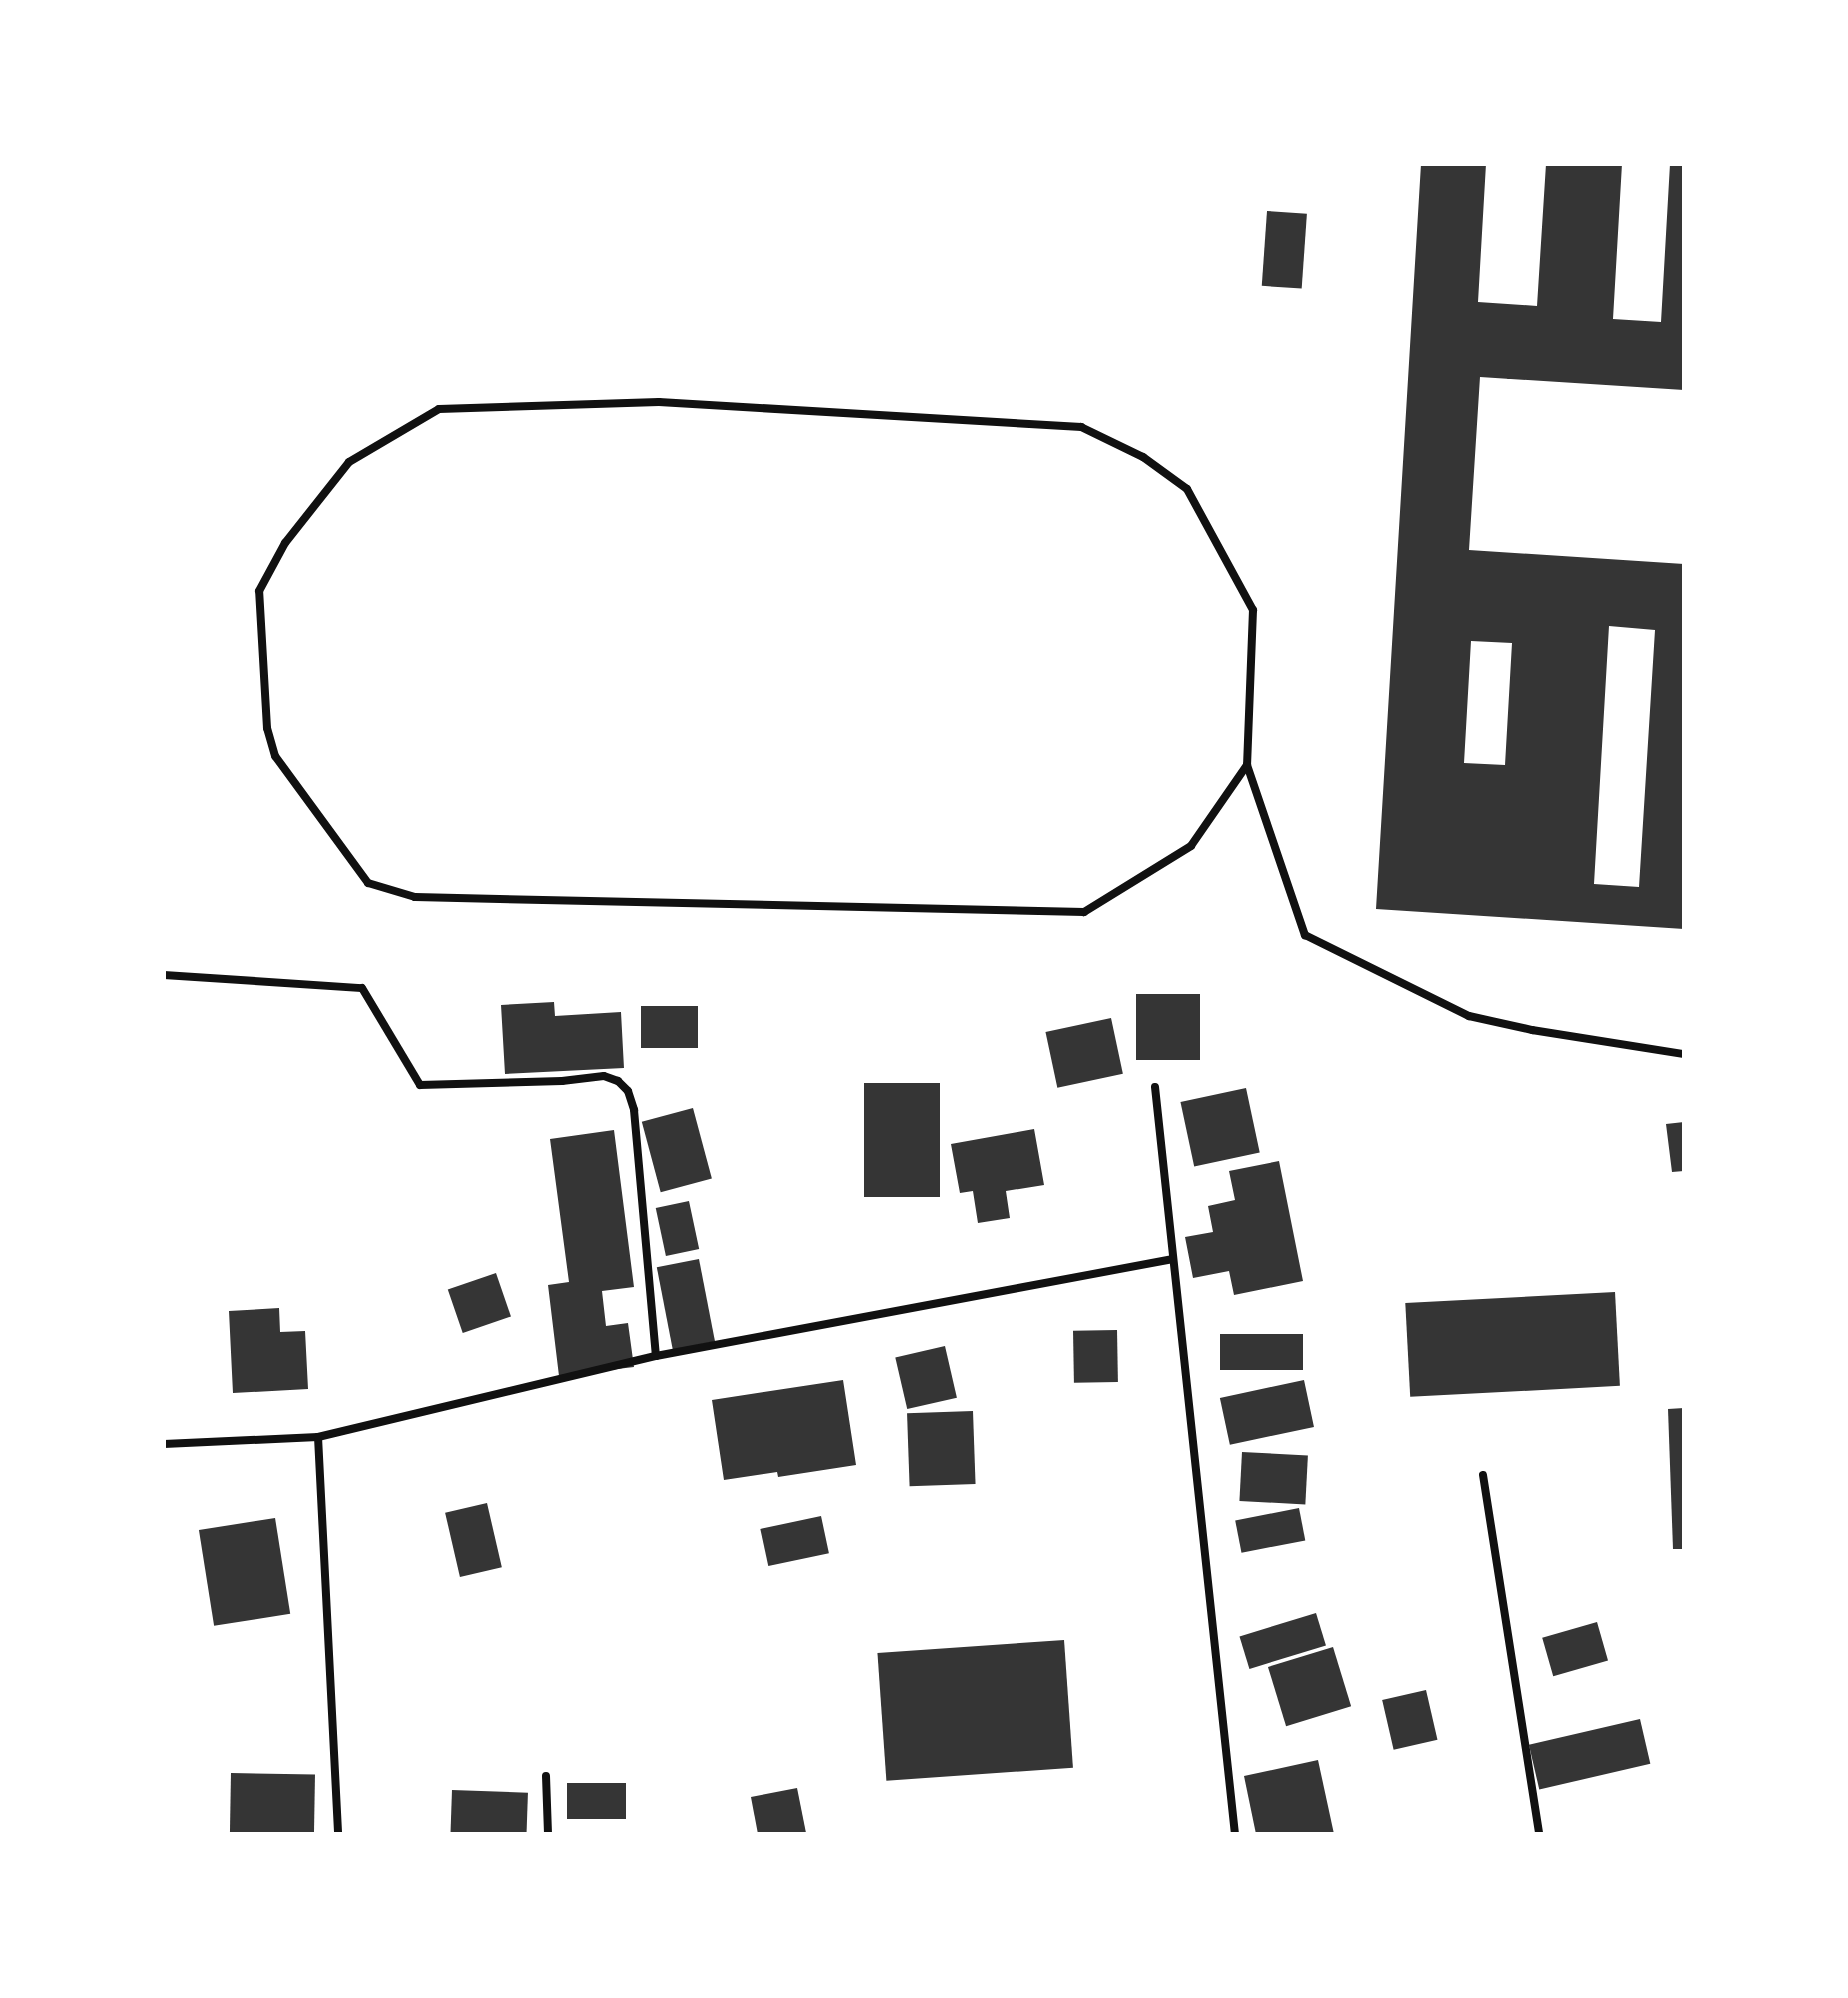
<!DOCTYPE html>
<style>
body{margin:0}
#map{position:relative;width:1848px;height:1998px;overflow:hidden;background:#fff;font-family:Mulish,sans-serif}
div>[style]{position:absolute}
.building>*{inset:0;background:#353535;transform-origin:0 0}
.minor>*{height:8px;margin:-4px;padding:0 4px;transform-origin:4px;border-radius:4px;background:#111}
span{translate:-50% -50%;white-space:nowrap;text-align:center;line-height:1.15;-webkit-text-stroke:7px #fff;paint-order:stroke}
.frame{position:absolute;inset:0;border:166px solid #fff;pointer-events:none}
</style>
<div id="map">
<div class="building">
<div style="clip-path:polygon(evenodd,1421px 164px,1486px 164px,1478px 302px,1537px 306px,1546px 164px,1622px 164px,1613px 319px,1661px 322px,1670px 164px,1684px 164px,1684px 390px,1480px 377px,1469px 550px,1684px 564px,1684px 929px,1376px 909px,1421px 164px,1609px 626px,1655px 630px,1639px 887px,1594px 884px,1609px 626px,1421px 164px,1471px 641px,1512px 643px,1505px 765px,1464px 763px,1471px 641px)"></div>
<div style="left:1267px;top:211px;width:40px;height:75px;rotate:4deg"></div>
<div style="left:1136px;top:994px;width:64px;height:66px"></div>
<div style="clip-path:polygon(554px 1002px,555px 1016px,621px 1012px,624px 1068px,505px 1074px,501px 1005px)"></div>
<div style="left:641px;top:1006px;width:57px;height:42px"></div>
<div style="left:1111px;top:1018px;width:57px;height:67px;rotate:78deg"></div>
<div style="left:864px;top:1083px;width:76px;height:114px"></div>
<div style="left:1246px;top:1088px;width:66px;height:67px;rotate:78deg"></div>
<div style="left:693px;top:1108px;width:73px;height:53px;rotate:75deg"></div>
<div style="clip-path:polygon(1684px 1122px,1684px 1171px,1672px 1172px,1666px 1124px)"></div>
<div style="clip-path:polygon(1034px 1129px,1044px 1185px,1006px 1191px,1010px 1218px,978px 1223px,973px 1191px,960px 1193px,951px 1144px)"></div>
<div style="clip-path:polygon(614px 1130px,634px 1287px,602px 1291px,606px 1326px,628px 1323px,634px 1367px,559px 1376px,548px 1285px,569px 1282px,550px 1139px)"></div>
<div style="clip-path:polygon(1279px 1161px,1303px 1281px,1234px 1295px,1229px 1271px,1193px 1278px,1185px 1237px,1213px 1232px,1208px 1206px,1235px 1200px,1229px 1171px)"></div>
<div style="left:689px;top:1201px;width:49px;height:34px;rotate:78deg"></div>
<div style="left:699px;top:1259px;width:84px;height:43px;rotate:79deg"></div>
<div style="left:496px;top:1273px;width:46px;height:51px;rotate:71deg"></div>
<div style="left:1615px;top:1292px;width:94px;height:210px;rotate:87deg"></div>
<div style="clip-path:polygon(279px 1308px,280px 1332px,305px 1331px,308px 1389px,233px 1393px,229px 1311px)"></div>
<div style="left:1117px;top:1330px;width:52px;height:44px;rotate:89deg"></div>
<div style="left:1220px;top:1334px;width:83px;height:36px"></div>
<div style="left:945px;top:1346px;width:53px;height:51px;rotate:77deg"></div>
<div style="clip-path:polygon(843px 1380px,856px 1465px,778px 1477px,777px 1472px,724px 1480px,712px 1400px)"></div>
<div style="left:1304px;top:1380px;width:48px;height:86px;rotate:78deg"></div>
<div style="clip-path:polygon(1684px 1408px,1684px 1549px,1673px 1549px,1668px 1409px)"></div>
<div style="left:973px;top:1411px;width:73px;height:66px;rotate:88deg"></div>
<div style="left:1242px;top:1452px;width:66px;height:49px;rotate:3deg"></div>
<div style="left:487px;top:1503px;width:66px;height:43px;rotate:77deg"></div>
<div style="left:1299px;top:1508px;width:33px;height:65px;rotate:79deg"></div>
<div style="left:821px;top:1516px;width:38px;height:62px;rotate:78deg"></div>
<div style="left:275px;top:1518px;width:97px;height:77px;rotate:81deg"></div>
<div style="left:1316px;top:1613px;width:34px;height:80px;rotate:73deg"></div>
<div style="left:1597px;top:1622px;width:40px;height:57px;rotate:74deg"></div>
<div style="left:1064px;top:1640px;width:128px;height:187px;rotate:86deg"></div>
<div style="left:1333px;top:1647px;width:62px;height:68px;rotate:73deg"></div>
<div style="left:1426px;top:1690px;width:51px;height:45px;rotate:77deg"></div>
<div style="left:1640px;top:1719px;width:46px;height:114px;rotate:77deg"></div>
<div style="clip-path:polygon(1318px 1760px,1334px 1834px,1256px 1834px,1244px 1776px)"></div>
<div style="left:231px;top:1773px;width:84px;height:61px;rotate:1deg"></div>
<div style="left:567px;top:1783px;width:59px;height:36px"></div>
<div style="clip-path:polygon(797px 1788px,806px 1833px,758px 1834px,751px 1797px)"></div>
<div style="left:452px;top:1790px;width:76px;height:42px;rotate:2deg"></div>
</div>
<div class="minor">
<div style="left:1247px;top:765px;width:98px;rotate:124.7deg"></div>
<div style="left:1191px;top:846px;width:126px;rotate:148.3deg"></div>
<div style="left:1084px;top:912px;width:669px;rotate:-178.72deg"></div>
<div style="left:415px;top:897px;width:49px;rotate:-163.4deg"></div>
<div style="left:368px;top:883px;width:157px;rotate:-126.2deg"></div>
<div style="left:275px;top:756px;width:29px;rotate:-106deg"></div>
<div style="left:267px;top:728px;width:137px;rotate:-93.3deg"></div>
<div style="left:259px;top:591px;width:55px;rotate:-61.6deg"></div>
<div style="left:285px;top:543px;width:103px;rotate:-51.7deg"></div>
<div style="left:349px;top:462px;width:104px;rotate:-30.5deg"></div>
<div style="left:439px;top:409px;width:220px;rotate:-1.8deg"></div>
<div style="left:659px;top:402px;width:423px;rotate:3.4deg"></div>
<div style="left:1081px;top:427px;width:69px;rotate:25.8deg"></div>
<div style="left:1143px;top:457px;width:54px;rotate:36deg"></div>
<div style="left:1187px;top:489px;width:138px;rotate:61.4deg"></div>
<div style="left:1253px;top:610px;width:155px;rotate:92.2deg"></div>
<div style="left:1247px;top:765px;width:180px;rotate:71.2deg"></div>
<div style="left:1305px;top:935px;width:183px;rotate:26.3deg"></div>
<div style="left:1469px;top:1016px;width:65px;rotate:12.5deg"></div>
<div style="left:1532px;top:1030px;width:154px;rotate:9deg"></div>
<div style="left:164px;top:975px;width:198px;rotate:3.8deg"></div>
<div style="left:362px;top:988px;width:113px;rotate:59.1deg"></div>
<div style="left:420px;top:1085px;width:142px;rotate:-1.6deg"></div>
<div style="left:562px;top:1081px;width:42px;rotate:-6.8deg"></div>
<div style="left:604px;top:1076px;width:15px;rotate:20deg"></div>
<div style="left:618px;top:1081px;width:14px;rotate:45deg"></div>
<div style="left:628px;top:1091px;width:20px;rotate:72deg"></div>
<div style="left:634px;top:1110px;width:247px;rotate:84.9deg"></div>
<div style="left:1155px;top:1087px;width:751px;rotate:83.89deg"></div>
<div style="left:318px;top:1437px;width:398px;rotate:87.1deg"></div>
<div style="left:164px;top:1444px;width:154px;rotate:-2.6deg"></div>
<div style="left:318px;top:1437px;width:348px;rotate:-13.5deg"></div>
<div style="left:656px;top:1356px;width:526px;rotate:-10.63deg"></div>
<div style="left:1483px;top:1475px;width:363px;rotate:81.1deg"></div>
<div style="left:546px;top:1776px;width:58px;rotate:88deg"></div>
</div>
<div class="frame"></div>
</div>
